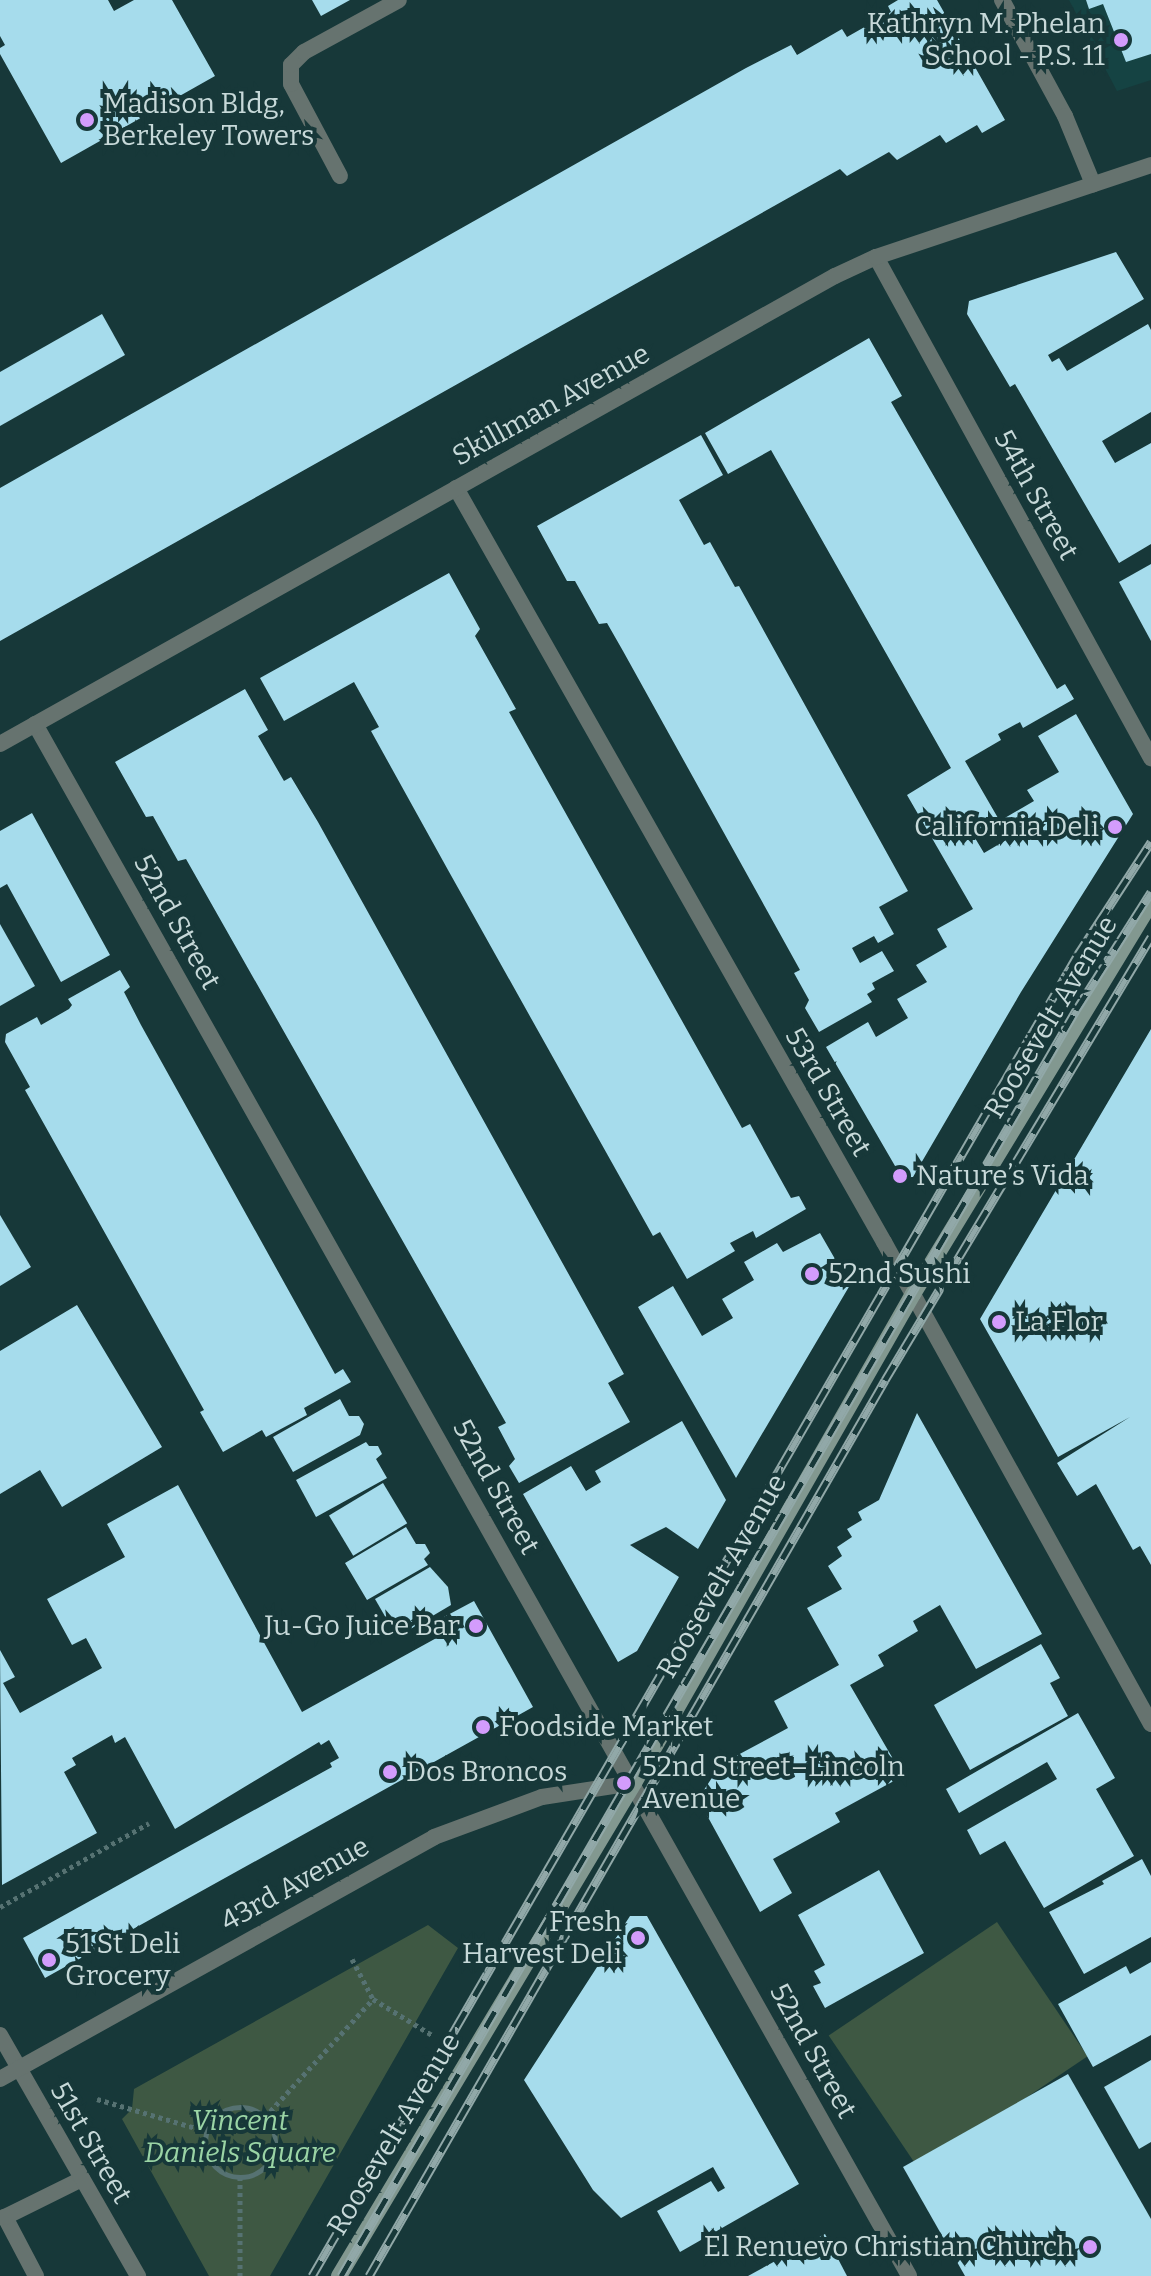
<!DOCTYPE html>
<meta charset="utf-8">
<style>
body{margin:0}
#map{position:relative;width:1151px;height:2276px;overflow:hidden;background:#173839;font-family:Bitter,serif}
div>[style]{position:absolute}
.built>*{inset:0;background:#154343}
.green>*{inset:0;background:#3e5843;transform-origin:0 0}
.building>*{inset:0;background:#a6dcec;transform-origin:0 0}
.path>*{height:5px;margin-top:-2.5px;transform-origin:0;background:repeating-linear-gradient(90deg,#567272 0 4px,transparent 0 8px)}
.path>.ring{margin:-2.5px;padding:0;box-sizing:content-box;background:none;border:5px solid #567272;border-radius:50%}
.service>*{height:16px;margin:-8px;padding:0 8px;transform-origin:8px;border-radius:8px;background:#66736f}
.minor>*{height:16px;margin:-8px;padding:0 8px;transform-origin:8px;border-radius:8px;background:#66736f}
.secondary>*{height:16px;margin:-8px;padding:0 8px;transform-origin:8px;border-radius:8px;background:#829890}
.rail>*{height:9px;margin-top:-4.5px;transform-origin:0;background:repeating-linear-gradient(90deg,#173839 0 18px,#91a8a8 0 36px);box-sizing:border-box;border-block:2px solid #91a8a8}
.dots>*{width:22px;height:22px;translate:-50% -50%;box-sizing:border-box;border:4px solid #173839;border-radius:50%}
span{translate:-50% -50%;white-space:nowrap;text-align:center;line-height:1.15;-webkit-text-stroke:8px #173839;paint-order:stroke}
.poi-label{font-size:28px;color:#c7d9d9}
.right{translate:-100% -50%;text-align:right}
.left{translate:0 -50%;text-align:left}
.street-label{font-size:28px;color:#c7d9d9}
.park-label{font-size:28px;color:#9ad4a5;font-style:italic}
</style>
<div id="map">
<div class="built">
<div style="clip-path:polygon(1069px 0,1151px 0,1151px 80px,1117px 91px)"></div>
</div>
<div class="green">
<div style="left:997px;top:1922px;width:162px;height:203px;rotate:56deg"></div>
<div style="clip-path:polygon(428px 1925px,458px 1948px,270px 2276px,209px 2276px,122px 2119px,132px 2109px,134px 2089px)"></div>
</div>
<div class="building">
<div style="clip-path:polygon(0 0,108px 0,114px 11px,134px 0,172px 0,215px 76px,61px 163px,0 54px,0 48px,5px 45px,0 36px)"></div>
<div style="clip-path:polygon(312px 0,350px 0,321px 16px)"></div>
<div style="clip-path:polygon(898px 0,937px 0,1005px 120px,982px 133px,977px 125px,946px 143px,940px 135px,897px 160px,889px 152px,847px 176px,840px 169px,0 641px,0 488px,746px 68px,791px 45px,797px 55px,842px 29px,847px 37px,891px 12px,888px 6px)"></div>
<div style="clip-path:polygon(1086px 0,1151px 0,1151px 54px,1126px 62px,1103px 4px,1089px 9px)"></div>
<div style="clip-path:polygon(1116px 252px,1144px 299px,1048px 355px,1052px 362px,1059px 358px,1067px 371px,1148px 324px,1151px 330px,1151px 412px,1102px 441px,1115px 463px,1151px 443px,1151px 544px,1119px 563px,1015px 384px,1010px 387px,967px 314px,969px 301px)"></div>
<div style="clip-path:polygon(102px 314px,125px 355px,0 426px,0 372px)"></div>
<div style="clip-path:polygon(869px 338px,902px 396px,891px 402px,1057px 689px,1065px 684px,1074px 699px,1023px 728px,1020px 722px,998px 734px,1001px 740px,965px 761px,998px 818px,972px 833px,984px 853px,1013px 836px,1003px 819px,1034px 801px,1027px 790px,1059px 772px,1038px 736px,1076px 714px,1133px 814px,1021px 992px,913px 1177px,902px 1178px,826px 1047px,868px 1022px,876px 1037px,908px 1018px,897px 999px,927px 982px,916px 965px,947px 947px,937px 929px,973px 909px,907px 795px,951px 768px,771px 450px,728px 474px,705px 433px)"></div>
<div style="clip-path:polygon(701px 435px,723px 475px,679px 500px,704px 545px,710px 542px,735px 587px,739px 586px,908px 891px,879px 907px,894px 934px,878px 943px,874px 936px,852px 948px,860px 963px,882px 951px,894px 971px,872px 983px,875px 989px,867px 994px,872px 1002px,819px 1032px,805px 1008px,809px 1000px,794px 973px,800px 970px,623px 651px,607px 623px,599px 624px,575px 581px,567px 581px,537px 526px)"></div>
<div style="clip-path:polygon(1151px 564px,1151px 641px,1119px 582px)"></div>
<div style="clip-path:polygon(449px 573px,480px 629px,475px 636px,516px 709px,509px 712px,742px 1128px,750px 1124px,791px 1198px,799px 1196px,806px 1209px,756px 1238px,753px 1231px,730px 1243px,735px 1251px,687px 1279px,660px 1232px,653px 1236px,448px 870px,371px 731px,379px 727px,354px 682px,284px 721px,260px 678px)"></div>
<div style="clip-path:polygon(245px 689px,268px 730px,258px 736px,284px 781px,291px 777px,318px 822px,624px 1374px,608px 1383px,630px 1422px,519px 1483px,509px 1466px,515px 1459px,498px 1427px,506px 1423px,186px 859px,178px 861px,153px 816px,146px 817px,115px 762px)"></div>
<div style="clip-path:polygon(32px 813px,110px 955px,61px 982px,7px 884px,0 888px,0 831px)"></div>
<div style="clip-path:polygon(0 924px,35px 986px,0 1006px)"></div>
<div style="clip-path:polygon(120px 970px,130px 987px,124px 992px,141px 1025px,335px 1374px,343px 1369px,351px 1382px,304px 1408px,307px 1415px,266px 1437px,262px 1430px,223px 1452px,200px 1412px,204px 1410px,25px 1090px,30px 1087px,5px 1042px,6px 1034px,37px 1017px,41px 1025px,69px 1009px,72px 1005px,68px 999px)"></div>
<div style="clip-path:polygon(1151px 1029px,1151px 1565px,1140px 1546px,1133px 1550px,1096px 1484px,1077px 1496px,1057px 1463px,1130px 1417px,1058px 1457px,980px 1319px)"></div>
<div style="clip-path:polygon(0 1215px,31px 1267px,0 1286px)"></div>
<div style="clip-path:polygon(820px 1233px,850px 1285px,736px 1478px,638px 1307px,673px 1286px,702px 1336px,733px 1318px,722px 1299px,754px 1280px,744px 1262px,777px 1243px,783px 1252px)"></div>
<div style="clip-path:polygon(77px 1305px,162px 1447px,62px 1507px,40px 1470px,0 1494px,0 1351px)"></div>
<div style="clip-path:polygon(340px 1399px,349px 1416px,359px 1416px,364px 1424px,360px 1435px,293px 1472px,273px 1437px)"></div>
<div style="clip-path:polygon(917px 1413px,1042px 1634px,976px 1669px,940px 1605px,913px 1621px,918px 1631px,878px 1655px,884px 1666px,850px 1685px,903px 1776px,835px 1813px,840px 1822px,773px 1859px,792px 1893px,760px 1912px,698px 1799px,721px 1764px,788px 1728px,774px 1701px,839px 1665px,807px 1608px,842px 1589px,828px 1566px,842px 1556px,837px 1547px,852px 1537px,847px 1529px,862px 1520px,858px 1512px,879px 1500px)"></div>
<div style="clip-path:polygon(682px 1421px,726px 1500px,698px 1549px,666px 1527px,630px 1545px,679px 1577px,637px 1651px,618px 1662px,523px 1494px,571px 1466px,586px 1491px,601px 1482px,595px 1471px)"></div>
<div style="clip-path:polygon(366px 1442px,369px 1446px,378px 1446px,382px 1454px,376px 1459px,387px 1478px,316px 1517px,296px 1480px)"></div>
<div style="left:383px;top:1483px;width:47px;height:63px;rotate:59deg"></div>
<div style="clip-path:polygon(178px 1485px,302px 1712px,451px 1630px,444px 1617px,474px 1601px,533px 1707px,45px 1978px,23px 1938px,332px 1767px,330px 1763px,339px 1758px,329px 1740px,321px 1745px,319px 1742px,175px 1829px,125px 1737px,115px 1743px,112px 1735px,72px 1758px,76px 1765px,64px 1772px,97px 1833px,2px 1885px,0 1650px,15px 1677px,3px 1683px,20px 1713px,102px 1668px,86px 1638px,72px 1645px,47px 1599px,125px 1557px,107px 1524px)"></div>
<div style="clip-path:polygon(406px 1527px,416px 1544px,425px 1544px,430px 1553px,424px 1559px,428px 1565px,367px 1600px,345px 1563px)"></div>
<div style="clip-path:polygon(430px 1567px,448px 1587px,451px 1605px,397px 1637px,375px 1599px)"></div>
<div style="clip-path:polygon(1041px 1644px,1060px 1678px,1050px 1683px,1068px 1716px,970px 1770px,934px 1705px)"></div>
<div style="clip-path:polygon(1078px 1713px,1115px 1778px,1096px 1789px,1134px 1856px,1044px 1908px,1005px 1841px,980px 1855px,967px 1830px,1057px 1779px,1047px 1762px,959px 1813px,946px 1789px)"></div>
<div style="clip-path:polygon(1142px 1859px,1151px 1876px,1151px 1937px,1084px 1974px,1049px 1912px,1104px 1884px,1102px 1881px)"></div>
<div style="clip-path:polygon(879px 1870px,924px 1953px,825px 2008px,813px 1986px,821px 1983px,814px 1971px,825px 1965px,798px 1915px)"></div>
<div style="clip-path:polygon(630px 1916px,647px 1916px,799px 2184px,680px 2252px,657px 2211px,711px 2181px,718px 2192px,725px 2188px,713px 2167px,621px 2218px,593px 2190px,524px 2080px)"></div>
<div style="clip-path:polygon(1151px 1962px,1151px 2035px,1093px 2067px,1058px 2004px,1126px 1966px,1130px 1974px)"></div>
<div style="clip-path:polygon(1151px 2060px,1151px 2142px,1139px 2149px,1104px 2087px)"></div>
<div style="clip-path:polygon(1068px 2074px,1151px 2219px,1151px 2276px,965px 2276px,903px 2167px)"></div>
<div style="clip-path:polygon(825px 2234px,847px 2276px,748px 2276px)"></div>
</div>
<div class="path">
<div style="left:0;top:1907px;width:171px;rotate:-29.4deg"></div>
<div style="left:352px;top:1959px;width:45px;rotate:62.3deg"></div>
<div style="left:373px;top:1999px;width:69px;rotate:31.4deg"></div>
<div style="left:97px;top:2099px;width:114px;rotate:16.4deg"></div>
<div class="ring" style="left:205px;top:2107px;width:65px;height:65px"></div>
<div style="left:265px;top:2117px;width:160px;rotate:-47.5deg"></div>
<div style="left:240px;top:2177px;width:99px;rotate:90deg"></div>
</div>
<div class="service">
<div style="left:340px;top:176px;width:104px;rotate:-118deg"></div>
<div style="left:291px;top:84px;width:19px;rotate:-90deg"></div>
<div style="left:291px;top:65px;width:18px;rotate:-45deg"></div>
<div style="left:304px;top:52px;width:108px;rotate:-28.7deg"></div>
<div style="left:36px;top:2276px;width:67px;rotate:-117.7deg"></div>
<div style="left:5px;top:2217px;width:86px;rotate:-26.3deg"></div>
</div>
<div class="minor">
<div style="left:1002px;top:0;width:132px;rotate:61.5deg"></div>
<div style="left:1065px;top:116px;width:74px;rotate:67.6deg"></div>
<div style="left:876px;top:257px;width:572px;rotate:61.24deg"></div>
<div style="left:456px;top:488px;width:867px;rotate:60.42deg"></div>
<div style="left:884px;top:1242px;width:551px;rotate:61.02deg"></div>
<div style="left:35px;top:724px;width:1781px;rotate:60.61deg"></div>
<div style="left:0;top:744px;width:957px;rotate:-29.27deg"></div>
<div style="left:835px;top:276px;width:45px;rotate:-24.9deg"></div>
<div style="left:876px;top:257px;width:290px;rotate:-18.5deg"></div>
<div style="left:0;top:2035px;width:278px;rotate:60.2deg"></div>
<div style="left:0;top:2079px;width:497px;rotate:-29.1deg"></div>
<div style="left:434px;top:1837px;width:115px;rotate:-20.3deg"></div>
<div style="left:542px;top:1797px;width:93px;rotate:-8.7deg"></div>
</div>
<div class="secondary">
<div style="left:339px;top:2276px;width:575px;rotate:-59.1deg"></div>
<div style="left:634px;top:1783px;width:563px;rotate:-60.29deg"></div>
<div style="left:913px;top:1294px;width:459px;rotate:-58.7deg"></div>
</div>
<div class="rail">
<div style="left:312px;top:2276px;width:1528px;rotate:-59.91deg"></div>
<div style="left:1078px;top:954px;width:134px;rotate:-56.9deg"></div>
<div style="left:341px;top:2276px;width:1464px;rotate:-59.86deg"></div>
<div style="left:1076px;top:1010px;width:140px;rotate:-57.6deg"></div>
<div style="left:369px;top:2276px;width:1034px;rotate:-60.06deg"></div>
<div style="left:885px;top:1380px;width:517px;rotate:-59.02deg"></div>
</div>
<div class="dots">
<div style="left:1121px;top:40px;background:#d39cfc"></div>
<div style="left:87px;top:120px;background:#d39cfc"></div>
<div style="left:1115px;top:827px;background:#d39cfc"></div>
<div style="left:900px;top:1176px;background:#d39cfc"></div>
<div style="left:812px;top:1274px;background:#d39cfc"></div>
<div style="left:999px;top:1322px;background:#d39cfc"></div>
<div style="left:476px;top:1626px;background:#d39cfc"></div>
<div style="left:483px;top:1727px;background:#d39cfc"></div>
<div style="left:390px;top:1772px;background:#d39cfc"></div>
<div style="left:624px;top:1783px;background:#d39cfc"></div>
<div style="left:638px;top:1938px;background:#d39cfc"></div>
<div style="left:49px;top:1960px;background:#d39cfc"></div>
<div style="left:1090px;top:2247px;background:#d39cfc"></div>
</div>
<div class="poi-label">
<span class="right" style="left:1105px;top:40px">Kathryn M. Phelan<br>School - P.S. 11</span>
<span class="left" style="left:103px;top:120px">Madison Bldg,<br>Berkeley Towers</span>
<span class="right" style="left:1099px;top:827px">California Deli</span>
<span class="left" style="left:916px;top:1176px">Nature’s Vida</span>
<span class="left" style="left:828px;top:1274px">52nd Sushi</span>
<span class="left" style="left:1015px;top:1322px">La Flor</span>
<span class="right" style="left:460px;top:1626px">Ju-Go Juice Bar</span>
<span class="left" style="left:499px;top:1727px">Foodside Market</span>
<span class="left" style="left:642px;top:1783px">52nd Street–Lincoln<br>Avenue</span>
<span class="left" style="left:406px;top:1772px">Dos Broncos</span>
<span class="right" style="left:622px;top:1938px">Fresh<br>Harvest Deli</span>
<span class="left" style="left:65px;top:1960px">51 St Deli<br>Grocery</span>
<span class="right" style="left:1074px;top:2247px">El Renuevo Christian Church</span>
</div>
<div class="street-label">
<span style="left:551px;top:405px;rotate:-29deg">Skillman Avenue</span>
<span style="left:1036px;top:495px;rotate:61deg">54th Street</span>
<span style="left:177px;top:922px;rotate:61deg">52nd Street</span>
<span style="left:1051px;top:1017px;rotate:-59deg">Roosevelt Avenue</span>
<span style="left:828px;top:1092px;rotate:60deg">53rd Street</span>
<span style="left:496px;top:1487px;rotate:61deg">52nd Street</span>
<span style="left:722px;top:1576px;rotate:-60deg">Roosevelt Avenue</span>
<span style="left:295px;top:1884px;rotate:-29deg">43rd Avenue</span>
<span style="left:813px;top:2051px;rotate:61deg">52nd Street</span>
<span style="left:394px;top:2134px;rotate:-59deg">Roosevelt Avenue</span>
<span style="left:91px;top:2143px;rotate:60deg">51st Street</span>
</div>
<div class="park-label">
<span style="left:240px;top:2137px">Vincent<br>Daniels Square</span>
</div>
</div>
